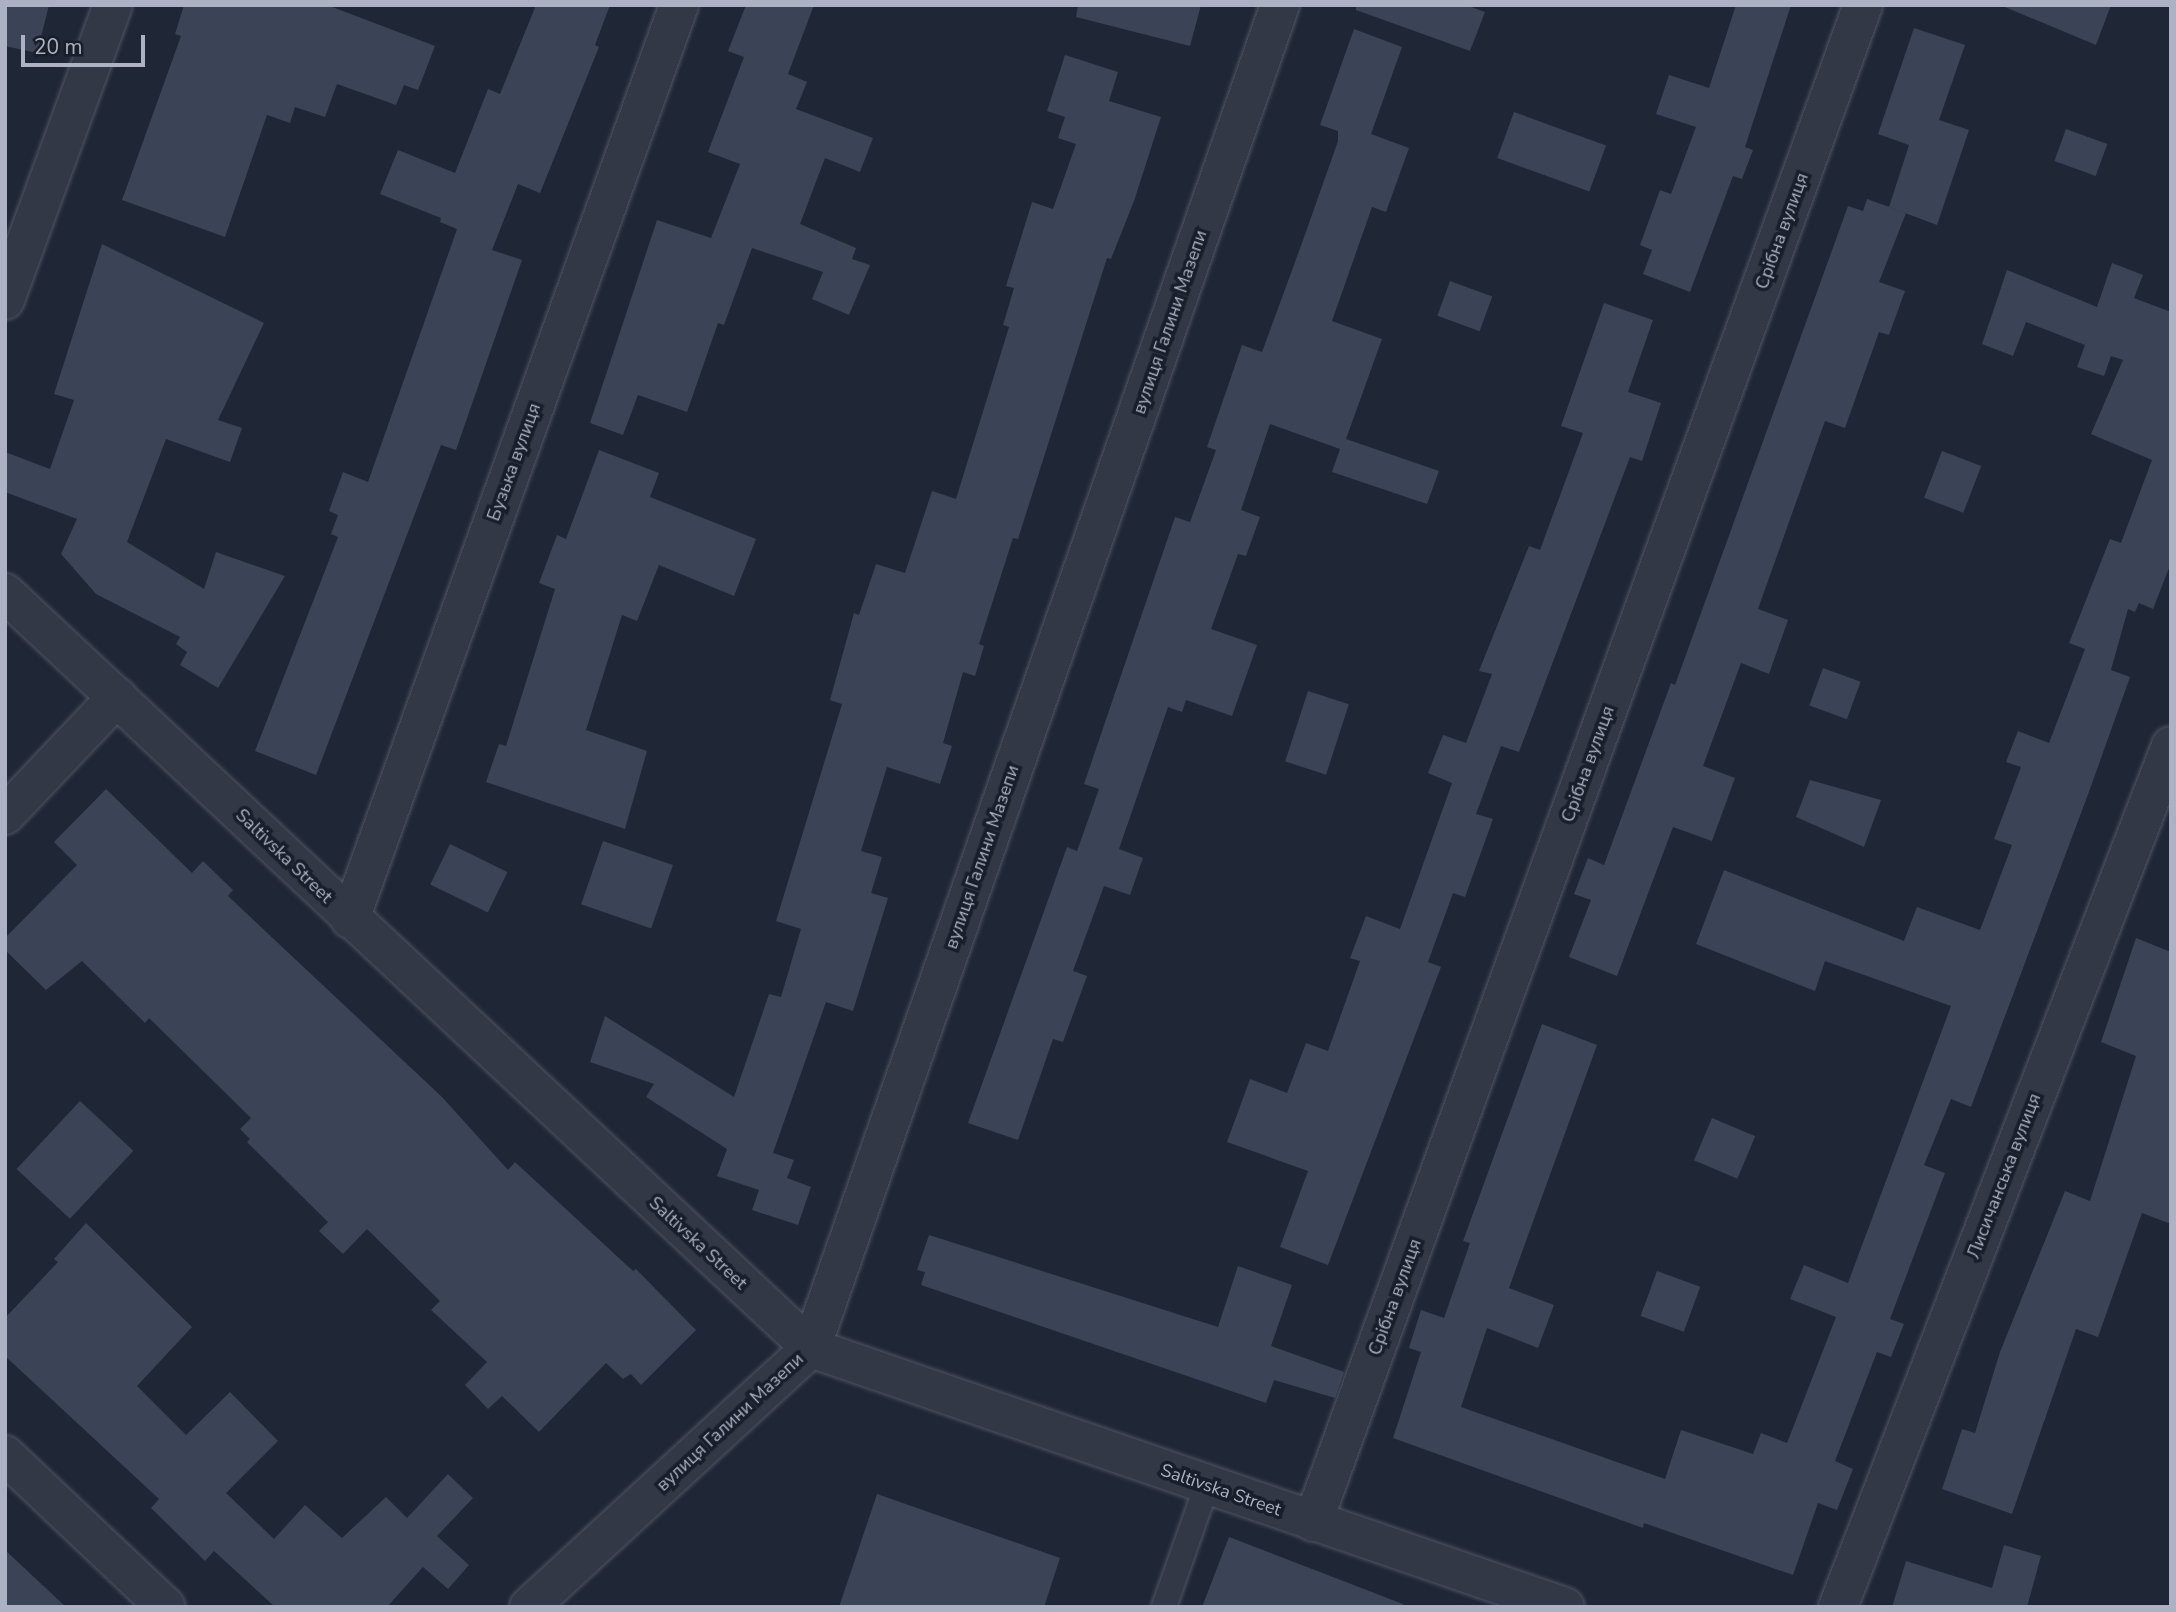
<!DOCTYPE html>
<meta charset="utf-8">
<style>
body{margin:0}
#map{position:relative;width:2176px;height:1612px;overflow:hidden;background:#1f2635;font-family:"Nunito Sans",sans-serif}
div>[style]{position:absolute}
.building>*{inset:0;background:#3b4356;transform-origin:0 0}
.roads{filter:drop-shadow(0 0 2px #505564) drop-shadow(0 0 2px #505564)}
.service>*{height:24px;margin:-12px;padding:0 12px;transform-origin:12px;border-radius:12px;background:#323846}
.minor>*{height:38px;margin:-19px;padding:0 19px;transform-origin:19px;border-radius:19px;background:#323846}
span{translate:-50% -50%;white-space:nowrap;text-align:center;line-height:1.15;-webkit-text-stroke:7px #181e2a;paint-order:stroke}
.street-label{font-size:18px;color:#acb2c3}
.frame{position:absolute;inset:0;border:7px solid #acb2c3;pointer-events:none}
.scale{position:absolute;left:21px;top:35px;width:124px;height:32px;box-sizing:border-box;border:4px solid #acb2c3;border-top:0;padding-left:9px;font-size:21px;line-height:24px;white-space:nowrap;color:#acb2c3;-webkit-text-stroke:5px #181e2a;paint-order:stroke}
</style>
<div id="map">
<div class="building">
<div style="clip-path:polygon(5px 5px,49px 5px,37px 53px,5px 46px)"></div>
<div style="clip-path:polygon(184px 5px,327px 5px,435px 46px,418px 90px,404px 85px,396px 105px,337px 84px,325px 117px,295px 107px,290px 123px,267px 115px,225px 237px,122px 200px,181px 36px,175px 34px)"></div>
<div style="clip-path:polygon(536px 5px,610px 5px,595px 45px,599px 47px,540px 193px,518px 184px,492px 250px,522px 260px,456px 450px,441px 445px,316px 775px,255px 751px,338px 537px,331px 534px,338px 515px,329px 511px,343px 472px,368px 482px,457px 229px,440px 222px,441px 218px,380px 194px,398px 150px,455px 173px,488px 89px,500px 94px)"></div>
<div style="clip-path:polygon(746px 5px,814px 5px,788px 74px,807px 82px,796px 109px,873px 138px,860px 172px,825px 158px,800px 224px,856px 248px,852px 259px,870px 265px,849px 315px,812px 299px,823px 272px,752px 248px,724px 325px,718px 323px,687px 412px,638px 395px,623px 435px,590px 423px,657px 220px,711px 238px,740px 164px,708px 152px,744px 57px,728px 51px)"></div>
<div style="clip-path:polygon(1078px 5px,1201px 5px,1190px 46px,1076px 17px)"></div>
<div style="clip-path:polygon(1356px 5px,1466px 5px,1485px 12px,1470px 51px,1356px 10px)"></div>
<div style="clip-path:polygon(1736px 5px,1791px 5px,1745px 147px,1753px 150px,1742px 179px,1733px 176px,1690px 292px,1643px 274px,1652px 250px,1640px 245px,1660px 190px,1671px 194px,1696px 127px,1656px 114px,1669px 75px,1709px 88px)"></div>
<div style="clip-path:polygon(2000px 5px,2111px 5px,2096px 45px)"></div>
<div style="clip-path:polygon(1914px 28px,1965px 45px,1939px 120px,1969px 130px,1937px 225px,1889px 207px,1909px 145px,1878px 134px)"></div>
<div style="clip-path:polygon(1354px 29px,1402px 47px,1371px 134px,1409px 148px,1386px 212px,1372px 207px,1332px 321px,1382px 339px,1346px 439px,1439px 471px,1427px 504px,1332px 472px,1340px 449px,1270px 424px,1241px 510px,1260px 517px,1246px 556px,1238px 554px,1211px 629px,1257px 645px,1243px 685px,1232px 716px,1186px 700px,1182px 712px,1168px 707px,1119px 849px,1143px 858px,1130px 895px,1104px 886px,1073px 971px,1087px 976px,1063px 1042px,1053px 1039px,1018px 1140px,968px 1123px,1067px 847px,1077px 851px,1099px 789px,1084px 784px,1175px 517px,1190px 522px,1216px 450px,1207px 447px,1242px 345px,1262px 352px,1302px 243px,1338px 141px,1338px 131px,1320px 125px)"></div>
<div style="clip-path:polygon(1065px 55px,1118px 72px,1109px 101px,1161px 117px,1134px 201px,1111px 259px,1107px 258px,1018px 539px,1013px 538px,979px 644px,984px 646px,975px 676px,963px 672px,943px 743px,952px 746px,940px 784px,887px 767px,861px 851px,882px 857px,871px 893px,888px 898px,853px 1011px,826px 1002px,773px 1153px,794px 1160px,787px 1178px,811px 1187px,798px 1225px,752px 1210px,759px 1190px,717px 1176px,727px 1149px,646px 1097px,654px 1084px,590px 1062px,605px 1016px,734px 1097px,769px 994px,781px 997px,801px 929px,776px 921px,842px 704px,830px 700px,854px 613px,859px 615px,876px 564px,905px 573px,932px 491px,956px 499px,1009px 327px,1003px 325px,1014px 288px,1006px 286px,1032px 202px,1053px 209px,1076px 144px,1058px 138px,1065px 117px,1047px 111px)"></div>
<div style="left:1514px;top:112px;width:98px;height:49px;rotate:20deg"></div>
<div style="left:2066px;top:129px;width:44px;height:34px;rotate:20deg"></div>
<div style="clip-path:polygon(1867px 199px,1906px 213px,1879px 282px,1905px 291px,1889px 335px,1879px 332px,1845px 428px,1825px 421px,1758px 609px,1788px 620px,1769px 674px,1741px 663px,1703px 766px,1735px 778px,1712px 841px,1673px 827px,1617px 976px,1569px 957px,1591px 900px,1574px 894px,1588px 858px,1604px 865px,1671px 683px,1675px 685px,1848px 206px,1863px 211px)"></div>
<div style="clip-path:polygon(102px 244px,264px 323px,218px 420px,242px 428px,230px 462px,166px 439px,127px 542px,204px 589px,216px 552px,285px 576px,218px 688px,180px 665px,187px 652px,176px 644px,180px 637px,96px 594px,61px 554px,77px 519px,5px 492px,5px 452px,50px 469px,74px 400px,54px 394px)"></div>
<div style="clip-path:polygon(2112px 263px,2143px 275px,2134px 298px,2171px 312px,2171px 563px,2153px 609px,2139px 603px,2135px 612px,2128px 609px,2111px 670px,2130px 677px,2090px 789px,1971px 1107px,1951px 1099px,1924px 1165px,1945px 1173px,1890px 1319px,1904px 1324px,1891px 1357px,1877px 1352px,1835px 1461px,1853px 1469px,1837px 1510px,1818px 1503px,1793px 1575px,1644px 1523px,1643px 1528px,1393px 1438px,1421px 1352px,1409px 1348px,1421px 1310px,1444px 1318px,1470px 1243px,1463px 1241px,1542px 1024px,1597px 1045px,1509px 1288px,1554px 1305px,1538px 1348px,1487px 1328px,1461px 1407px,1665px 1479px,1681px 1430px,1753px 1454px,1761px 1433px,1787px 1443px,1836px 1317px,1790px 1299px,1804px 1265px,1848px 1283px,1951px 1006px,1825px 961px,1815px 991px,1696px 944px,1724px 870px,1904px 941px,1917px 907px,1980px 930px,2012px 845px,1994px 839px,2021px 767px,2006px 762px,2018px 731px,2049px 743px,2085px 649px,2069px 643px,2110px 539px,2121px 543px,2152px 460px,2091px 434px,2123px 360px,2111px 356px,2104px 376px,2077px 367px,2085px 345px,2026px 322px,2013px 356px,1982px 344px,2007px 270px,2097px 307px)"></div>
<div style="left:1450px;top:281px;width:45px;height:37px;rotate:20deg"></div>
<div style="clip-path:polygon(1604px 303px,1653px 320px,1628px 392px,1661px 403px,1642px 461px,1630px 457px,1519px 752px,1501px 746px,1476px 814px,1493px 819px,1465px 897px,1453px 893px,1428px 962px,1441px 967px,1328px 1265px,1280px 1247px,1308px 1171px,1227px 1142px,1250px 1079px,1287px 1093px,1306px 1043px,1328px 1051px,1360px 961px,1350px 958px,1366px 916px,1400px 929px,1452px 783px,1428px 773px,1443px 735px,1466px 743px,1492px 674px,1479px 671px,1529px 546px,1540px 550px,1583px 433px,1561px 426px)"></div>
<div style="clip-path:polygon(599px 450px,659px 473px,650px 497px,756px 539px,734px 596px,659px 565px,637px 621px,622px 615px,586px 730px,647px 751px,625px 829px,486px 782px,499px 744px,506px 746px,555px 589px,539px 583px,557px 535px,566px 539px)"></div>
<div style="left:1942px;top:451px;width:42px;height:50px;rotate:21deg"></div>
<div style="left:1823px;top:668px;width:40px;height:40px;rotate:20deg"></div>
<div style="left:1308px;top:691px;width:43px;height:74px;rotate:18deg"></div>
<div style="clip-path:polygon(1810px 780px,1881px 800px,1864px 847px,1796px 817px)"></div>
<div style="clip-path:polygon(106px 789px,192px 873px,203px 861px,233px 890px,228px 896px,442px 1097px,508px 1170px,515px 1162px,633px 1271px,636px 1269px,696px 1330px,641px 1385px,631px 1374px,623px 1379px,606px 1363px,539px 1432px,502px 1396px,488px 1409px,465px 1385px,487px 1362px,431px 1310px,440px 1301px,367px 1229px,343px 1254px,319px 1231px,328px 1222px,247px 1142px,250px 1139px,240px 1129px,251px 1118px,149px 1018px,145px 1023px,82px 961px,46px 990px,5px 950px,5px 938px,77px 865px,54px 842px)"></div>
<div style="left:603px;top:841px;width:74px;height:67px;rotate:19deg"></div>
<div style="left:450px;top:844px;width:64px;height:45px;rotate:26deg"></div>
<div style="clip-path:polygon(2136px 938px,2171px 952px,2171px 1224px,2142px 1213px,2098px 1337px,2076px 1329px,2012px 1514px,1942px 1489px,1962px 1429px,1975px 1433px,2000px 1352px,2065px 1191px,2090px 1201px,2136px 1056px,2101px 1042px)"></div>
<div style="left:80px;top:1101px;width:73px;height:93px;rotate:43deg"></div>
<div style="left:1712px;top:1118px;width:47px;height:46px;rotate:23deg"></div>
<div style="clip-path:polygon(86px 1223px,192px 1327px,137px 1386px,186px 1435px,230px 1392px,278px 1441px,226px 1493px,274px 1539px,305px 1505px,342px 1538px,386px 1497px,407px 1518px,448px 1474px,473px 1498px,437px 1536px,469px 1565px,448px 1589px,423px 1567px,387px 1607px,275px 1607px,214px 1551px,205px 1561px,151px 1508px,159px 1499px,5px 1356px,5px 1318px,58px 1262px,54px 1259px)"></div>
<div style="clip-path:polygon(929px 1235px,1218px 1327px,1238px 1266px,1292px 1285px,1271px 1346px,1344px 1372px,1335px 1398px,1274px 1380px,1266px 1403px,921px 1285px,925px 1272px,917px 1270px)"></div>
<div style="left:1657px;top:1271px;width:46px;height:48px;rotate:20deg"></div>
<div style="clip-path:polygon(877px 1494px,1060px 1558px,1044px 1607px,839px 1607px)"></div>
<div style="clip-path:polygon(1229px 1537px,1403px 1604px,1403px 1607px,1202px 1607px)"></div>
<div style="clip-path:polygon(2004px 1545px,2041px 1556px,2027px 1607px,1892px 1607px,1906px 1561px,1992px 1588px)"></div>
<div style="clip-path:polygon(5px 1550px,66px 1607px,5px 1607px)"></div>
</div>
<div class="roads">
<div class="service">
<div style="left:1164px;top:1607px;width:129px;rotate:-70.6deg"></div>
</div>
<div class="minor">
<div style="left:5px;top:300px;width:314px;rotate:-69.9deg"></div>
<div style="left:5px;top:593px;width:1104px;rotate:43.13deg"></div>
<div style="left:811px;top:1348px;width:797px;rotate:18.96deg"></div>
<div style="left:5px;top:815px;width:163px;rotate:-46.5deg"></div>
<div style="left:350px;top:919px;width:971px;rotate:-70.2deg"></div>
<div style="left:5px;top:1455px;width:221px;rotate:43.4deg"></div>
<div style="left:1313px;top:1522px;width:1614px;rotate:-70.07deg"></div>
<div style="left:529px;top:1607px;width:383px;rotate:-42.6deg"></div>
<div style="left:811px;top:1348px;width:1423px;rotate:-70.75deg"></div>
<div style="left:1838px;top:1607px;width:923px;rotate:-68.86deg"></div>
</div>
</div>
<div class="street-label">
<span style="left:1782px;top:231px;rotate:-70deg">Срібна вулиця</span>
<span style="left:1170px;top:322px;rotate:-71deg">вулиця Галини Мазепи</span>
<span style="left:514px;top:462px;rotate:-70deg">Бузька вулиця</span>
<span style="left:1588px;top:764px;rotate:-70deg">Срібна вулиця</span>
<span style="left:284px;top:856px;rotate:44deg">Saltivska Street</span>
<span style="left:982px;top:857px;rotate:-71deg">вулиця Галини Мазепи</span>
<span style="left:2004px;top:1176px;rotate:-69deg">Лисичанська вулиця</span>
<span style="left:698px;top:1243px;rotate:43deg">Saltivska Street</span>
<span style="left:1395px;top:1297px;rotate:-70deg">Срібна вулиця</span>
<span style="left:730px;top:1422px;rotate:-43deg">вулиця Галини Мазепи</span>
<span style="left:1221px;top:1490px;rotate:19deg">Saltivska Street</span>
</div>
<div class="frame"></div>
<div class="scale">20 m</div>
</div>
